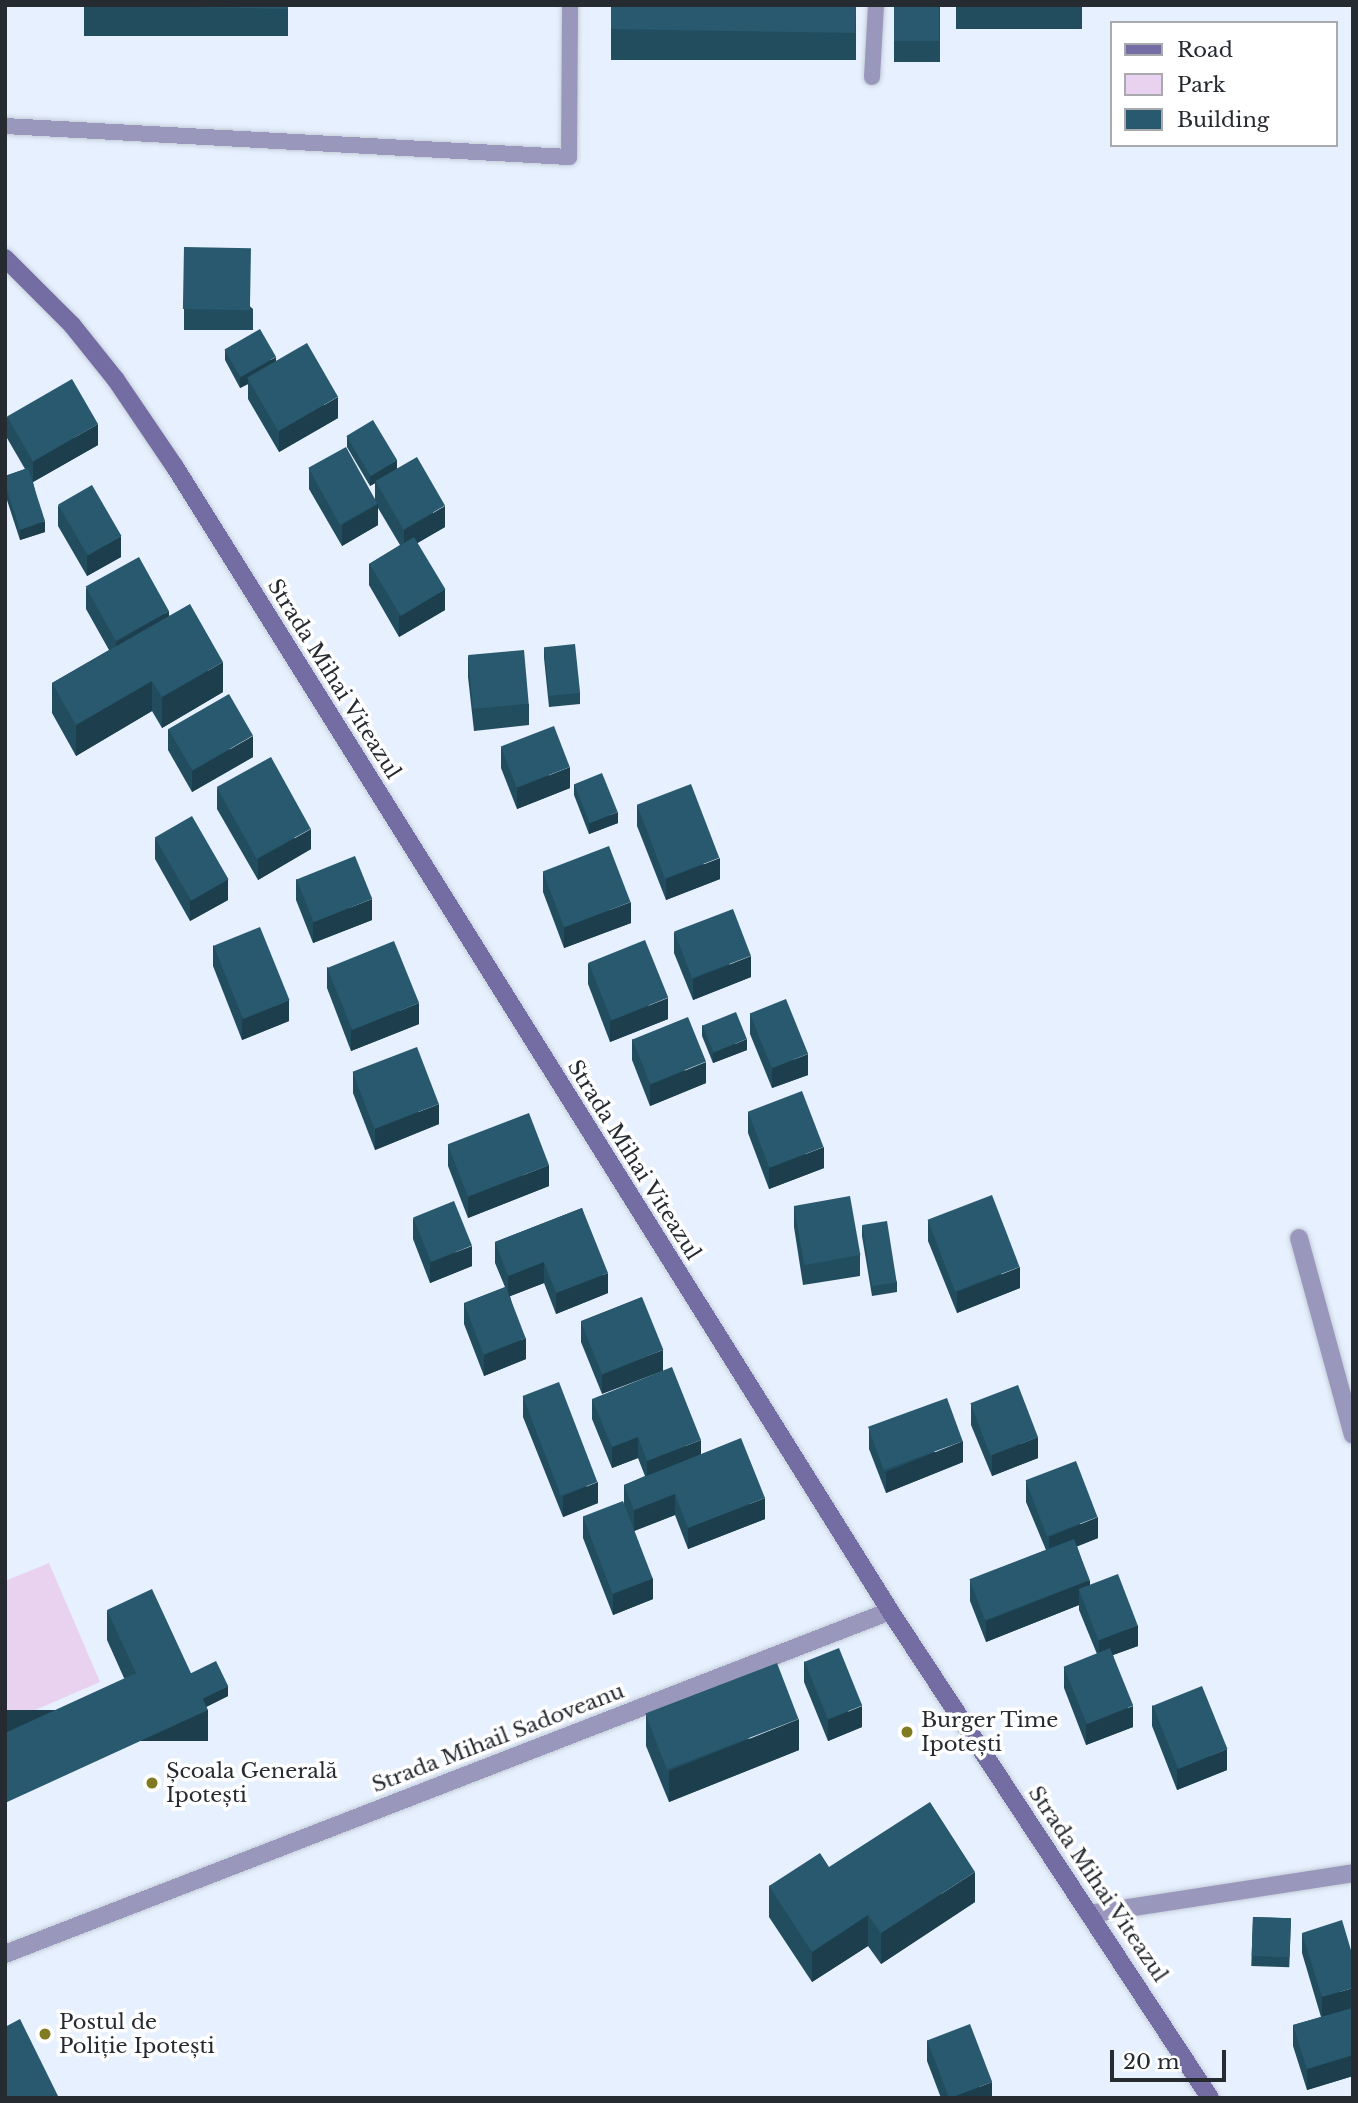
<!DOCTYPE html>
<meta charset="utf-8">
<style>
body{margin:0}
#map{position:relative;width:1358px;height:2103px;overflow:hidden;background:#e7f0fe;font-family:"Libre Baskerville",serif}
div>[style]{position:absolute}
.green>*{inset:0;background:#e9d2ef}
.roads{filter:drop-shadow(0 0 2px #c4cdd9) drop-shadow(0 0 2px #c4cdd9)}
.service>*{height:16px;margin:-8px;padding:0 8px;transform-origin:8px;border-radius:8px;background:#9a97bd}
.minor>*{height:18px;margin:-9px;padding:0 9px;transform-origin:9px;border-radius:9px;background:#9a97bd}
.tertiary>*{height:18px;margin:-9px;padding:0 9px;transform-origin:9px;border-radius:9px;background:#9a97bd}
.secondary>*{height:18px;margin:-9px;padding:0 9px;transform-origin:9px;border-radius:9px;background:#736da3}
.wall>*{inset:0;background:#224d5f;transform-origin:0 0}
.shaded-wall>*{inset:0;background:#1c3e4d;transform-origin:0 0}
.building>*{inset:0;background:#28596e;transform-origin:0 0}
.dots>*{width:19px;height:19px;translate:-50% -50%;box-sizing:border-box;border:4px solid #fff;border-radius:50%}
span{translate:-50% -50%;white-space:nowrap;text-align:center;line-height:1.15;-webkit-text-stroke:7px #fff;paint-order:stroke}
.street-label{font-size:21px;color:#262b31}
.poi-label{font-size:21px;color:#262b31}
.left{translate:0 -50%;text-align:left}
.frame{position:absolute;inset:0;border:7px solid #262b31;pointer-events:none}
.legend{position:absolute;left:1110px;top:21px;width:228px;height:126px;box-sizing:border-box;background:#fff;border:2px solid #a8aaad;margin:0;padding:9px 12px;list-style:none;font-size:21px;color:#262b31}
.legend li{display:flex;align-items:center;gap:14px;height:35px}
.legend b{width:35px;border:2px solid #a8aaad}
.scale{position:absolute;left:1110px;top:2050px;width:116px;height:32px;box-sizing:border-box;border:4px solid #262b31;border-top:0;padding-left:9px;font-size:21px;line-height:24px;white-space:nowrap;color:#262b31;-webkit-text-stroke:5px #fff;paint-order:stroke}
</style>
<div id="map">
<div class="green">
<div style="clip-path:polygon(49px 1563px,100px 1682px,5px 1723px,5px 1581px)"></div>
</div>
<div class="roads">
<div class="service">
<div style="left:872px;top:77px;width:72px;rotate:-86.8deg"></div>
<div style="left:5px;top:126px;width:565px;rotate:3.15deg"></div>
<div style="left:569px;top:157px;width:152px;rotate:-89.6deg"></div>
</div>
<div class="minor">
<div style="left:1299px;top:1238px;width:204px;rotate:74.7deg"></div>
</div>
<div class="tertiary">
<div style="left:1089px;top:1914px;width:267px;rotate:-8.8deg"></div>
<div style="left:5px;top:1954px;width:949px;rotate:-21.18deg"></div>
</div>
<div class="secondary">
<div style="left:5px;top:258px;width:95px;rotate:45deg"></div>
<div style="left:72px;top:325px;width:70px;rotate:51.3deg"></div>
<div style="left:116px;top:380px;width:105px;rotate:55.9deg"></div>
<div style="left:175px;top:467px;width:1349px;rotate:57.99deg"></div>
<div style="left:890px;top:1611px;width:583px;rotate:56.69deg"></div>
</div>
</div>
<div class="wall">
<div style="left:84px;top:5px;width:204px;height:31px"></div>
<div style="left:611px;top:5px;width:245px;height:55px"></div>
<div style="left:894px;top:5px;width:46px;height:57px"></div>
<div style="left:956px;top:5px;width:126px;height:24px"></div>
<div style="clip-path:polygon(184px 247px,253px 309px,253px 330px,184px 330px)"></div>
<div style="clip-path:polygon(225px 350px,276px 361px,338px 418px,279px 452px,248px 399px,248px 384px,240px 388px,225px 360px)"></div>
<div style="clip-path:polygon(7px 417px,98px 445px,33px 482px,45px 532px,20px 540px,5px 494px,5px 476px,25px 469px,7px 438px)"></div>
<div style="clip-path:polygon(347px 436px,397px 469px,445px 527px,417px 543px,445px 610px,399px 637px,369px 585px,369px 564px,400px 545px,378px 508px,378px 525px,342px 546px,309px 489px,309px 468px,375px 499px,375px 483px,370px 486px,347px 447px)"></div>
<div style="clip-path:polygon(58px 505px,121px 557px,87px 576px,58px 526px)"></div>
<div style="clip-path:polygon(86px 588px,169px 615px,223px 692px,162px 728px,152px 711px,76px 756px,52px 713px,52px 683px,109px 650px,86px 609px)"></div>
<div style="clip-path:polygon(544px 647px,580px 693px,580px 704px,549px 707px,544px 658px)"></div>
<div style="clip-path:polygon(468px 656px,529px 704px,529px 725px,474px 731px,468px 677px)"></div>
<div style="clip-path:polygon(168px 729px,253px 757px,192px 792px,168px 750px)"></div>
<div style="clip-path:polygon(501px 747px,570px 788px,517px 809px,501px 768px)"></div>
<div style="clip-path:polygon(574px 784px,618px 823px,589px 834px,574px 795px)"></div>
<div style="clip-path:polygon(217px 788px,311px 849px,258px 880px,217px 809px)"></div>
<div style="clip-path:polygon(637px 805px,720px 879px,666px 900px,637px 826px)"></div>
<div style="clip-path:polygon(155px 838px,228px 900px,190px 921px,155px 859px)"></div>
<div style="clip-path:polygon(543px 872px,631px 923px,564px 948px,543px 892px)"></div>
<div style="clip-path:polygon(296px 879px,372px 920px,313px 943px,296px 900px)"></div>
<div style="clip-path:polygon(674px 932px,751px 977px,693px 1000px,674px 953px)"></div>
<div style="clip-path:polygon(213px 945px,289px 1021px,242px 1040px,213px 966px)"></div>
<div style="clip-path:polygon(588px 963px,668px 1019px,610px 1042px,588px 984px)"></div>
<div style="clip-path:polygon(327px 967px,419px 1024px,351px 1051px,327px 988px)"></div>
<div style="clip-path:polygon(750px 1013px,808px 1075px,772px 1088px,750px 1034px)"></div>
<div style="clip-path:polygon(702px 1025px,747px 1050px,713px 1063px,702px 1036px)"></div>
<div style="clip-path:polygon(632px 1039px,706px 1083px,650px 1106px,632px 1060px)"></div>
<div style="clip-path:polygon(353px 1072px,439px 1124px,375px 1150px,353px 1093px)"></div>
<div style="clip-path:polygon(748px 1112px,824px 1168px,769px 1189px,748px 1133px)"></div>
<div style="clip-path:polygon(448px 1145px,549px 1186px,468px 1218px,448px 1166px)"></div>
<div style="clip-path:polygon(794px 1206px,860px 1255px,860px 1276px,803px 1285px,794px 1227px)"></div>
<div style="clip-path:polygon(582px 1208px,608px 1293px,556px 1314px,544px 1283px,510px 1296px,526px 1359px,484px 1376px,464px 1324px,464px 1303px,505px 1287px,495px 1263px,495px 1242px)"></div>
<div style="clip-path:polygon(413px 1218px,472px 1266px,430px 1283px,413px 1239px)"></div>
<div style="clip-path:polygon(928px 1220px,1020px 1288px,957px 1313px,928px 1241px)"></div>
<div style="clip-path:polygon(862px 1225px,897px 1282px,897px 1292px,872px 1296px,862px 1236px)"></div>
<div style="clip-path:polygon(642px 1297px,602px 1394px,581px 1342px,581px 1321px)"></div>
<div style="clip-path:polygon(523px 1396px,598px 1503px,563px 1517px,523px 1417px)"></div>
<div style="clip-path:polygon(592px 1399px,701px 1454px,765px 1519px,688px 1549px,675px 1515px,634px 1531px,653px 1599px,613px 1615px,583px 1538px,583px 1517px,624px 1504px,624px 1485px,645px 1476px,638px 1458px,612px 1468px,592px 1419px)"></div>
<div style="clip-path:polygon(971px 1404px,1038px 1458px,992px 1476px,971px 1425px)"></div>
<div style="clip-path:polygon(869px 1428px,963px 1462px,886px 1493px,869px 1449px)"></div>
<div style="clip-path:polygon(1026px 1481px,1098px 1538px,1077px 1546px,1090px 1585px,1138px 1646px,1113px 1655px,1133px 1727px,1086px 1745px,1064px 1688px,1064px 1667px,1097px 1654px,1079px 1610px,1079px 1605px,986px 1642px,970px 1601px,970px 1580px,1046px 1550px,1026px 1502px)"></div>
<div style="clip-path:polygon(107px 1610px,190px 1673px,228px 1696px,206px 1707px,208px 1741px,124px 1678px,107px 1640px)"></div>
<div style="clip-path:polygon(804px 1661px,862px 1727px,828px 1741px,804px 1682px)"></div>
<div style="clip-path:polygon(1152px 1705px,1227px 1770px,1177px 1790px,1152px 1726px)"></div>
<div style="clip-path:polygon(646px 1715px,799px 1750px,669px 1802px,646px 1746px)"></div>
<div style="clip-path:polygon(829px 1867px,975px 1902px,881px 1964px,868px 1946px,812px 1982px,769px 1917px,769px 1886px)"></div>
<div style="left:1253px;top:1917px;width:38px;height:49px;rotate:2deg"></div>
<div style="clip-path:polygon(1302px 1933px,1353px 2011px,1353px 2076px,1307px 2090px,1293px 2046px,1293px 2025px,1321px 2017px,1302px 1953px)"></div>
<div style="clip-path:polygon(927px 2040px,992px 2098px,941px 2098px,927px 2061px)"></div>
</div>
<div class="shaded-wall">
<div style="clip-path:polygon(276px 357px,276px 367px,248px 378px,248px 384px,240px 388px,240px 377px)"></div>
<div style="clip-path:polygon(338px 397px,338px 418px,279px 452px,279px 431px)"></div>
<div style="clip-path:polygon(98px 424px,98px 445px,33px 482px,33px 461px)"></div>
<div style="clip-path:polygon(397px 460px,397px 471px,370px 486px,370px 476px)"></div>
<div style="clip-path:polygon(378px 504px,378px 525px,342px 546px,342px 525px)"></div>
<div style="clip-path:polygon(445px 506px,445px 527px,404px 551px,404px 530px)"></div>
<div style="clip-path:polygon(45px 521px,45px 532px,20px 540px,20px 530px)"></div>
<div style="clip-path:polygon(121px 536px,121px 557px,87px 576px,87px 555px)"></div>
<div style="clip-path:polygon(445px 589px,445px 610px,399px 637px,399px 616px)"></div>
<div style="clip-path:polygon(169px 611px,169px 632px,116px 662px,116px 642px)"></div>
<div style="clip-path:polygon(223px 662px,223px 692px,162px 728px,162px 697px)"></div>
<div style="clip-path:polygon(152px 681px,152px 711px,76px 756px,76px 725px)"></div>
<div style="clip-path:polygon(253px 736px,253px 757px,192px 792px,192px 771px)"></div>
<div style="clip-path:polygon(570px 767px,570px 788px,517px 809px,517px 788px)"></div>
<div style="clip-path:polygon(618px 812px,618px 823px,589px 834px,589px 823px)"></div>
<div style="clip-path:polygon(311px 829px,311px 849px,258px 880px,258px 859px)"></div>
<div style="clip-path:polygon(720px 858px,720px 879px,666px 900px,666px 879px)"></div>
<div style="clip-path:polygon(228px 879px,228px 900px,190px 921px,190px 900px)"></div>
<div style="clip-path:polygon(372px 899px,372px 920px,313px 943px,313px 922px)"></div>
<div style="clip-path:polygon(631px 902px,631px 923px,564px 948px,564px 927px)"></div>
<div style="clip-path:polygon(751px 956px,751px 977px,693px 1000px,693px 979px)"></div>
<div style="clip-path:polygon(668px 998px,668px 1019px,610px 1042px,610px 1021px)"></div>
<div style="clip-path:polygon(289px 1000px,289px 1021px,242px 1040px,242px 1019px)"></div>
<div style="clip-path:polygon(419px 1003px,419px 1024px,351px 1051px,351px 1030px)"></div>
<div style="clip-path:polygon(747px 1039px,747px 1050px,713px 1063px,713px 1053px)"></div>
<div style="clip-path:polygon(808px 1054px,808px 1075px,772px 1088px,772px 1068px)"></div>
<div style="clip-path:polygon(706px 1062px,706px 1083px,650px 1106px,650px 1085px)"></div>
<div style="clip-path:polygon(439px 1104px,439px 1124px,375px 1150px,375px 1129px)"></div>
<div style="clip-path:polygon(824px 1147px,824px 1168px,769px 1189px,769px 1168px)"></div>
<div style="clip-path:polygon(549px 1165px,549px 1186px,468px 1218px,468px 1197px)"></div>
<div style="clip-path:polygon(472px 1246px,472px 1266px,430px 1283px,430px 1262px)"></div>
<div style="clip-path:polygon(544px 1262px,544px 1283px,508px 1297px,508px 1276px)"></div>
<div style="clip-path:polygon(1020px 1267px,1020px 1288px,957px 1313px,957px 1292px)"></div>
<div style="clip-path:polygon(608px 1273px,608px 1293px,556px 1314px,556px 1293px)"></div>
<div style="clip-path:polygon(526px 1338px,526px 1359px,484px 1376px,484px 1355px)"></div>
<div style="clip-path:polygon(663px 1350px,663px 1371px,602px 1394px,602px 1373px)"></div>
<div style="clip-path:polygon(638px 1437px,638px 1458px,612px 1468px,612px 1447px)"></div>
<div style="clip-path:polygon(1038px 1437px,1038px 1458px,992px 1476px,992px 1455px)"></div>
<div style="clip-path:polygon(701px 1440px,701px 1461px,647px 1482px,647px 1461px)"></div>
<div style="clip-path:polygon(963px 1441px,963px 1462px,886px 1493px,886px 1472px)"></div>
<div style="clip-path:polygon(598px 1482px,598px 1503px,563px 1517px,563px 1496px)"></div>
<div style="clip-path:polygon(675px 1494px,675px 1515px,634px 1531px,634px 1510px)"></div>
<div style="clip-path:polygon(765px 1498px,765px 1519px,688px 1549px,688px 1528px)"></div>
<div style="clip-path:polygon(1098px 1517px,1098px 1538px,1049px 1558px,1049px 1537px)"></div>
<div style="clip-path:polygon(653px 1578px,653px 1599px,613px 1615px,613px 1594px)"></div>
<div style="clip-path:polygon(1090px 1580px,1090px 1601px,1079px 1589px,1079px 1605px,986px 1642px,986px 1621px)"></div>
<div style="clip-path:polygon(1138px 1625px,1138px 1646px,1099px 1660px,1099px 1639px)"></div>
<div style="clip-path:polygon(228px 1686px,228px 1696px,202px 1709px,202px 1698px)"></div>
<div style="clip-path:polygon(862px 1706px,862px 1727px,828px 1741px,828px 1720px)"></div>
<div style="clip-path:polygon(1133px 1706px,1133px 1727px,1086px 1745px,1086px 1724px)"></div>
<div style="left:208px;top:1710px;width:31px;height:223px;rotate:90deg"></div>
<div style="clip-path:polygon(799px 1719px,799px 1750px,669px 1802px,669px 1771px)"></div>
<div style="clip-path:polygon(1227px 1749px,1227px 1770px,1177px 1790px,1177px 1769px)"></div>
<div style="clip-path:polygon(975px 1872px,975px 1902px,881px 1964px,881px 1933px)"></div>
<div style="clip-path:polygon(868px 1915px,868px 1946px,812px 1982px,812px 1952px)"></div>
<div style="clip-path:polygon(1353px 1988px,1353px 2009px,1322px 2018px,1322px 1997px)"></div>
<div style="clip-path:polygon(1353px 2055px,1353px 2076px,1307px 2090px,1307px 2069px)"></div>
<div style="clip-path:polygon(992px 2082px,992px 2098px,951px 2098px)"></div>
</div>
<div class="building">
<div style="clip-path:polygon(84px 5px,288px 5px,288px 9px)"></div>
<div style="clip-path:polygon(611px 5px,856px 5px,855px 33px,611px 29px)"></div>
<div style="left:894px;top:5px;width:45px;height:36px"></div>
<div style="left:184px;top:247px;width:67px;height:62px;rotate:1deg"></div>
<div style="left:260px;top:329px;width:32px;height:41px;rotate:60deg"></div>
<div style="left:307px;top:343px;width:62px;height:69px;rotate:60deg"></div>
<div style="left:72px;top:379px;width:52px;height:75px;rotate:60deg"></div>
<div style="left:373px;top:420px;width:47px;height:31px;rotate:59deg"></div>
<div style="left:346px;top:447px;width:65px;height:43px;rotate:61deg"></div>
<div style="left:417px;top:457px;width:56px;height:48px;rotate:60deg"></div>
<div style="clip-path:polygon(28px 468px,45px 521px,20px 530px,5px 484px,5px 476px)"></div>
<div style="left:92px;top:485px;width:59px;height:39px;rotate:60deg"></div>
<div style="left:414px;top:537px;width:61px;height:52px;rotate:59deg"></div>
<div style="left:139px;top:557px;width:62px;height:61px;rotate:61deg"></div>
<div style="clip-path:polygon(190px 604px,223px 662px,162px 697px,152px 681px,76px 725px,52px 683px)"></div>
<div style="left:575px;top:644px;width:49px;height:31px;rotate:84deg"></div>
<div style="left:524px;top:650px;width:54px;height:56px;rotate:85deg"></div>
<div style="left:229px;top:694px;width:48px;height:70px;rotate:60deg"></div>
<div style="left:554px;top:726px;width:44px;height:57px;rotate:69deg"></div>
<div style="left:271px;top:757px;width:82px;height:62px;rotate:61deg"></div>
<div style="left:602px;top:773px;width:42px;height:30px;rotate:68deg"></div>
<div style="left:691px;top:784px;width:79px;height:58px;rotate:69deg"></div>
<div style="left:192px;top:816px;width:73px;height:43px;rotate:60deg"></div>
<div style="left:609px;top:846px;width:60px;height:71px;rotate:69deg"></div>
<div style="left:355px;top:856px;width:46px;height:63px;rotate:68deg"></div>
<div style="left:733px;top:909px;width:50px;height:63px;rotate:69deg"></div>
<div style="left:260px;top:927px;width:79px;height:50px;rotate:68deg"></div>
<div style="left:645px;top:940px;width:62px;height:61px;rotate:68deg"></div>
<div style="left:394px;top:941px;width:67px;height:72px;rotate:68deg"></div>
<div style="left:786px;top:999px;width:59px;height:39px;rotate:68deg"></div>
<div style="left:736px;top:1012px;width:29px;height:36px;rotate:68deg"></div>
<div style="left:688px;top:1017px;width:48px;height:60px;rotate:68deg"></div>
<div style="left:417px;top:1047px;width:61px;height:69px;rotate:69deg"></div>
<div style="left:802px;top:1091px;width:60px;height:58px;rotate:69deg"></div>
<div style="left:529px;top:1113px;width:56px;height:87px;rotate:69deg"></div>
<div style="left:992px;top:1195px;width:77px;height:69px;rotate:69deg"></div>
<div style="left:850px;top:1196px;width:60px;height:57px;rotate:80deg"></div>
<div style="left:454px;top:1201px;width:48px;height:44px;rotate:68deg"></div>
<div style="clip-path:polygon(582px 1208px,608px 1273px,556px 1293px,544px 1262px,508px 1276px,495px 1242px)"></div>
<div style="left:887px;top:1221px;width:62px;height:25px;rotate:81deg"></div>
<div style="left:506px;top:1287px;width:55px;height:45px;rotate:69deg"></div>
<div style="left:642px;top:1297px;width:57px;height:66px;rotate:68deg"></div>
<div style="clip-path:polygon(672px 1367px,701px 1440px,647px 1461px,638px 1437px,612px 1447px,592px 1399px)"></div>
<div style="left:559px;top:1382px;width:107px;height:39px;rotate:69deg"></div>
<div style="left:1018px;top:1385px;width:56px;height:51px;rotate:69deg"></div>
<div style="left:947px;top:1398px;width:46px;height:84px;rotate:70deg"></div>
<div style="clip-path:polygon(741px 1438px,765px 1498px,688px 1528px,675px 1494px,634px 1510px,624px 1485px)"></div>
<div style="left:1076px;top:1461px;width:60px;height:54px;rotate:69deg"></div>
<div style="left:623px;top:1501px;width:83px;height:43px;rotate:69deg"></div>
<div style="left:1074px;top:1539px;width:44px;height:112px;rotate:69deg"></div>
<div style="left:1118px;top:1574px;width:55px;height:42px;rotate:69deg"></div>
<div style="clip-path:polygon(152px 1589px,208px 1710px,5px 1803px,5px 1733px,136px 1673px,107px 1610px)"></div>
<div style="left:839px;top:1648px;width:62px;height:37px;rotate:68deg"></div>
<div style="left:1110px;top:1648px;width:62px;height:50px;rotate:68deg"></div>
<div style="left:216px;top:1661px;width:28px;height:29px;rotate:64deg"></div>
<div style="left:777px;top:1663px;width:60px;height:141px;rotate:69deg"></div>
<div style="left:1202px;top:1686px;width:68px;height:53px;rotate:68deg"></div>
<div style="clip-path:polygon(930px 1802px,975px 1872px,881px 1933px,868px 1915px,812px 1952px,769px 1886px,820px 1853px,829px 1867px)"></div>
<div style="left:1253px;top:1917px;width:38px;height:39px;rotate:2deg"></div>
<div style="clip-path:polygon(1342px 1920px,1353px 1957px,1353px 1988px,1322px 1997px,1302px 1933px)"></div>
<div style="clip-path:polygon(1352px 2008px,1353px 2055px,1307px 2069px,1293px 2025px)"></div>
<div style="clip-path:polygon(20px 2019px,59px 2098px,5px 2098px,5px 2027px)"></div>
<div style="left:970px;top:2024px;width:62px;height:46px;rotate:69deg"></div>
</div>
<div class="dots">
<div style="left:907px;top:1732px;background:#807b21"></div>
<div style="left:152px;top:1783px;background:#807b21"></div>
<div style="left:45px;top:2034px;background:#807b21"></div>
</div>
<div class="street-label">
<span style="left:334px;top:679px;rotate:58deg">Strada Mihai Viteazul</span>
<span style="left:634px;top:1160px;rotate:58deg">Strada Mihai Viteazul</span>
<span style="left:498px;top:1738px;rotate:-21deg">Strada Mihail Sadoveanu</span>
<span style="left:1098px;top:1884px;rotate:56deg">Strada Mihai Viteazul</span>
</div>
<div class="poi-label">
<span class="left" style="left:921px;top:1732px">Burger Time<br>Ipotești</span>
<span class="left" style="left:166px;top:1783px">Școala Generală<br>Ipotești</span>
<span class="left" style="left:59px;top:2034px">Postul de<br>Poliție Ipotești</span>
</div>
<div class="frame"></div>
<ul class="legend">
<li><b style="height:9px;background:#736da3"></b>Road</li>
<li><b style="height:19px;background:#e9d2ef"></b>Park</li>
<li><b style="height:19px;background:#28596e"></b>Building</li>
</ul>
<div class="scale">20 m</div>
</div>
